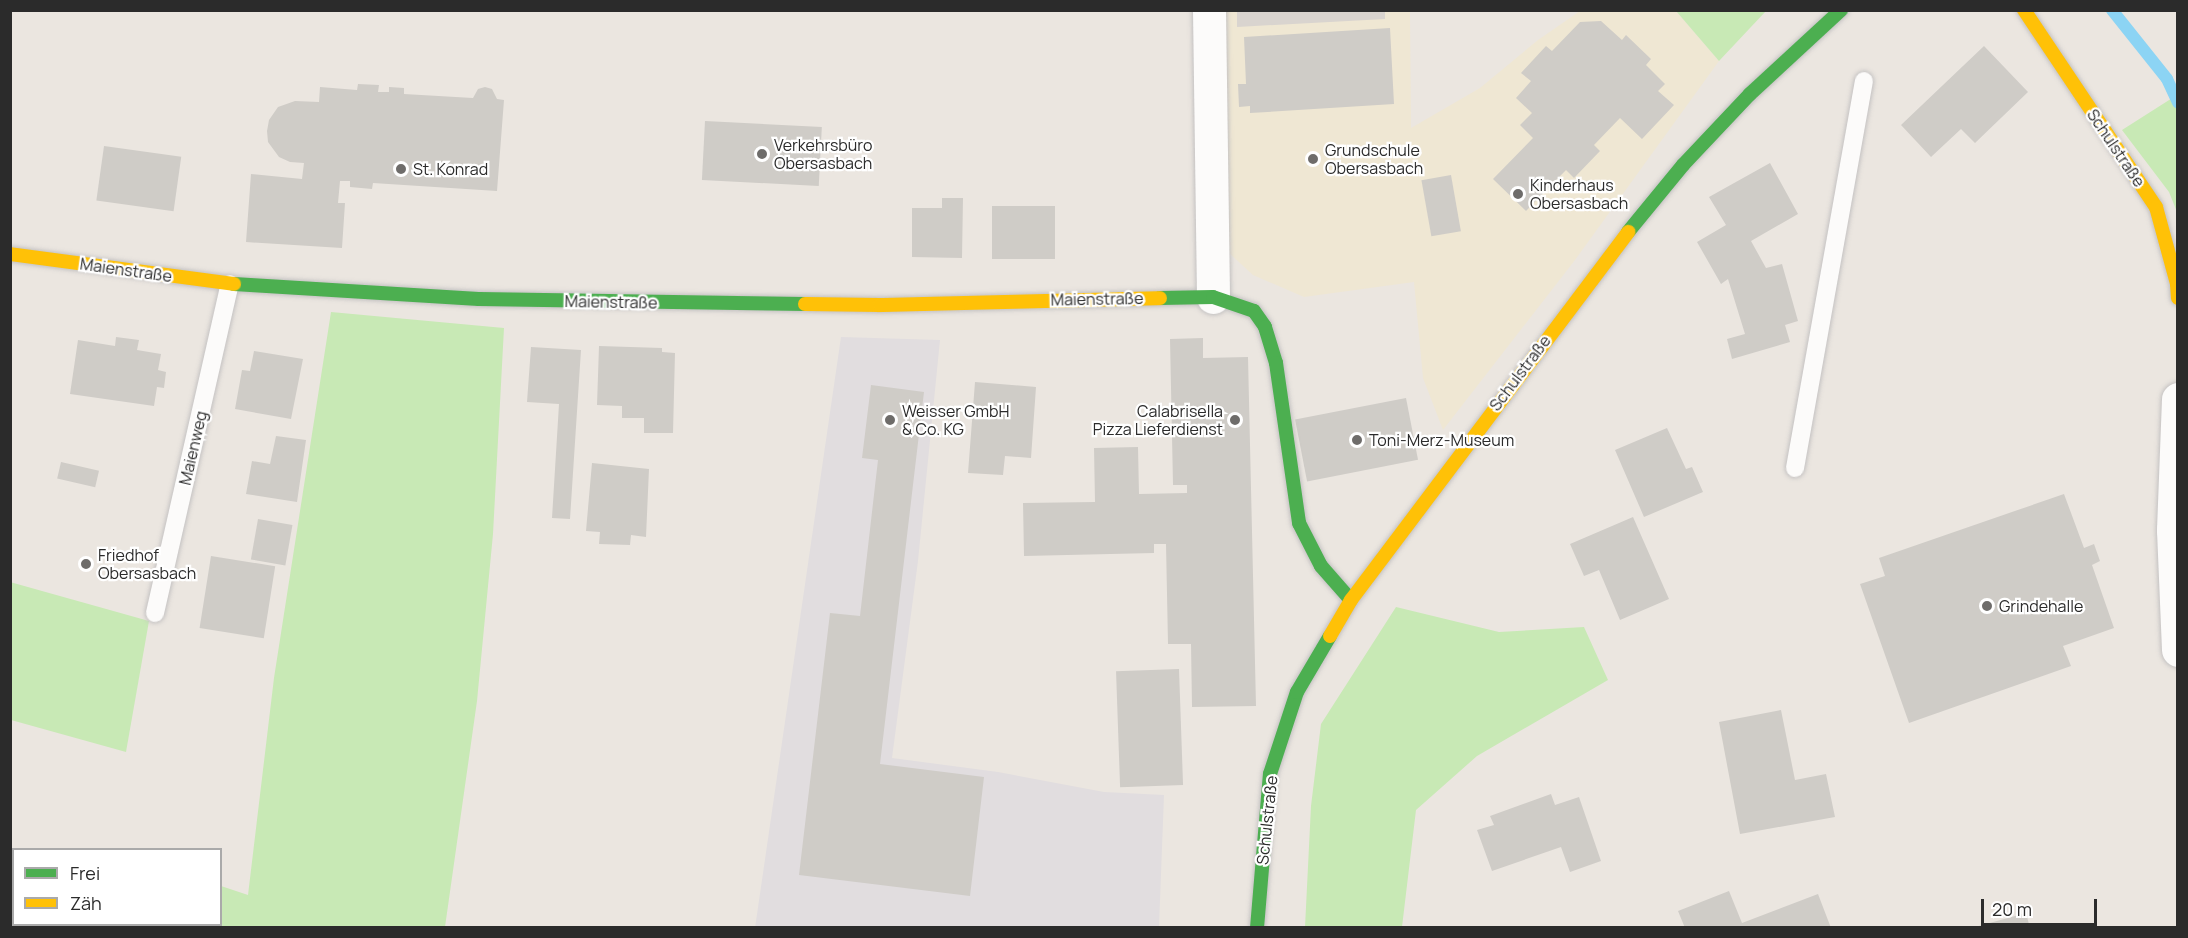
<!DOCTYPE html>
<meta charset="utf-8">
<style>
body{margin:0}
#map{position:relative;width:2188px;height:938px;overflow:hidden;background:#ebe6e0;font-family:Manrope,sans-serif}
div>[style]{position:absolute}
.industrial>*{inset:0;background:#e1dddf}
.education>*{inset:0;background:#efe7d3}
.green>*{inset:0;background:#c8e9b5}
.plaza>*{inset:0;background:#d9d4cf}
.stream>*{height:12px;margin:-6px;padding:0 6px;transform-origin:6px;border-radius:6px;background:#8cd4f4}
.building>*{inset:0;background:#cfccc7;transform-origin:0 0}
.roads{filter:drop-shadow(0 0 2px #c4c2c2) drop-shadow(0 0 2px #c4c2c2)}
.lane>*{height:18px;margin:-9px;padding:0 9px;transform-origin:9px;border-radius:9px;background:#fcfbfa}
.street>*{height:33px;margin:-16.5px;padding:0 16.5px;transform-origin:16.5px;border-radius:16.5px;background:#fcfbfa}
.fast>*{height:14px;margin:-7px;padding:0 7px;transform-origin:7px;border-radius:7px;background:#4caf50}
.slow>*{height:14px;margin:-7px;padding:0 7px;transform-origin:7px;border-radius:7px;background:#ffc107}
.dots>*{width:16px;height:16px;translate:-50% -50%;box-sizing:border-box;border:3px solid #fff;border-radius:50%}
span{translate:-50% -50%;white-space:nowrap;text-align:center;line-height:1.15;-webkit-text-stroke:4.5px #fff;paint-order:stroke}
.poi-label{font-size:16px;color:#2b2b2b}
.left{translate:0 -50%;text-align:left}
.right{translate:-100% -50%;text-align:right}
.street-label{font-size:16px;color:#2b2b2b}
.frame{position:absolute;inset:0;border:12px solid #2b2b2b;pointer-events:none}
.legend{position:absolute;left:12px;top:848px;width:210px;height:78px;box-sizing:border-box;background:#fff;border:2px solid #aaa;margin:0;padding:8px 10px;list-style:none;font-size:18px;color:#2b2b2b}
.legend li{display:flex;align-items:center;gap:12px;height:30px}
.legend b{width:30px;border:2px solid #aaa}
.scale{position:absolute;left:1981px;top:899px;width:116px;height:27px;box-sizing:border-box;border:3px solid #2b2b2b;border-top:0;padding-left:8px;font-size:18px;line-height:21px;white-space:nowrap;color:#2b2b2b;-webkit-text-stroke:4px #fff;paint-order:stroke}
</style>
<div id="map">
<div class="industrial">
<div style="clip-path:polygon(841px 337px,940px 340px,918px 561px,892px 758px,998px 772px,1104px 792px,1164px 795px,1159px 927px,755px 928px)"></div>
</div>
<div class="education">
<div style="clip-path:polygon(1215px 11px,1410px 11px,1411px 128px,1480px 88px,1538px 40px,1580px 11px,1676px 11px,1719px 61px,1575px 260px,1443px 430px,1423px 378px,1414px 282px,1304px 297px,1253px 275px,1229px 253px,1216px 190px)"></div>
</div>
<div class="green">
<div style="clip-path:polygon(1676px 11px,1766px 11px,1719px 61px)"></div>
<div style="clip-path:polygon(2177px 95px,2177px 212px,2169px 192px,2122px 130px)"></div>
<div style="clip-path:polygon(331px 312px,504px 328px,493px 534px,477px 701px,445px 927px,125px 927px,125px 924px,220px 924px,221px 886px,248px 895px,274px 678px)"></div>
<div style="clip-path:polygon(10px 582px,149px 621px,126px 752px,11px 720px)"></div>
<div style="clip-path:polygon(1396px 607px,1499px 632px,1584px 627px,1608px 680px,1477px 756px,1416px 810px,1402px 927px,1305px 927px,1311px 806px,1321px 724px)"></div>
</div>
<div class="plaza">
<div style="clip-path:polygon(1237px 11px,1385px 11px,1385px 19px,1237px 27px)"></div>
</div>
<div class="stream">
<div style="left:2112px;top:10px;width:88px;rotate:51.4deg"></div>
<div style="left:2167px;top:79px;width:26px;rotate:65deg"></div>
</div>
<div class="building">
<div style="clip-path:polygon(1601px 21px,1622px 40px,1626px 35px,1651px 59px,1646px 65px,1665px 84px,1658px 91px,1674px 105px,1642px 139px,1620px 118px,1594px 145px,1600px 151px,1574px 178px,1566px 170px,1526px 211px,1493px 179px,1533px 138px,1520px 125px,1532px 113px,1516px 98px,1531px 81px,1521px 73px,1546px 46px,1552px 51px,1580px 22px)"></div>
<div style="clip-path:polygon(1390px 28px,1394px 104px,1250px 113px,1250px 106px,1239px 107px,1238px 84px,1246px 84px,1244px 37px)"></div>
<div style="clip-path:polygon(1984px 46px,2028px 92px,1975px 143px,1961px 129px,1931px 157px,1901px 125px)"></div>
<div style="clip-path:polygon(358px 84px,379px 85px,378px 92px,389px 92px,389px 87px,404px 88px,404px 94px,473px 98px,478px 89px,485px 87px,492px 89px,497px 99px,504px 100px,497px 191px,373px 183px,372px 189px,350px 187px,350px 181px,340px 181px,338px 203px,345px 203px,342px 248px,246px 242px,251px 174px,302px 179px,304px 163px,290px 162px,279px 157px,268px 142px,267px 131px,269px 120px,278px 107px,295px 101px,319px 102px,320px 87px,357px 90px)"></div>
<div style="left:705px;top:121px;width:117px;height:59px;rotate:3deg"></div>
<div style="left:104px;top:146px;width:78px;height:55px;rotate:8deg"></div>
<div style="clip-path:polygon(1770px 163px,1798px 214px,1751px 241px,1766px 268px,1782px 264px,1798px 321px,1785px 325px,1790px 342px,1732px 359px,1727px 339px,1745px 334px,1728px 279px,1721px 284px,1697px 242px,1726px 225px,1709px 197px)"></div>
<div style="left:1451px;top:175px;width:57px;height:30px;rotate:80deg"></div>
<div style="clip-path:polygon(942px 198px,963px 198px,962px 258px,912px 257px,912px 208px,942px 208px)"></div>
<div style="left:992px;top:206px;width:63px;height:53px"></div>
<div style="clip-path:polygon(116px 337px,139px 340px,137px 350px,161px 354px,158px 370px,166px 372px,164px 388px,157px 387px,154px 406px,70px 394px,78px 340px,115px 346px)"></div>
<div style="clip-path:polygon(1203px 338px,1203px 358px,1248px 357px,1256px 706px,1192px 707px,1191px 644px,1168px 644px,1166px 544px,1154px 544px,1154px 553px,1024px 556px,1023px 503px,1095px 502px,1094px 448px,1138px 447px,1139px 494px,1187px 493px,1187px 485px,1173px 485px,1170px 339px)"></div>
<div style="clip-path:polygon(599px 346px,662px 348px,662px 352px,675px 353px,673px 433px,644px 433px,644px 418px,622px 418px,622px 406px,597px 405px)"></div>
<div style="clip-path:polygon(531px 347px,581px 350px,570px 519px,552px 518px,559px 404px,527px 402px)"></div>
<div style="clip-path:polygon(254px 351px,303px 359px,291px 419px,235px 409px,242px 370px,250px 371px)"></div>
<div style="clip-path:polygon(975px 382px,1036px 387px,1031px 458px,1005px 456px,1003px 475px,968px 473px)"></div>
<div style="clip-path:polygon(871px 385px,924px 392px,880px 764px,984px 777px,970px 896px,799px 875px,830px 613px,860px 616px,878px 460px,862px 458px)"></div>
<div style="left:1406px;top:398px;width:63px;height:113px;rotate:79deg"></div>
<div style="clip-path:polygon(1667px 428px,1686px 469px,1692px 467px,1703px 492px,1644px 517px,1615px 450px)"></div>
<div style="clip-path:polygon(276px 436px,306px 440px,297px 502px,246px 494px,252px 461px,270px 464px)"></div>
<div style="left:61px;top:462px;width:39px;height:17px;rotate:13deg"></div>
<div style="clip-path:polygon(592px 463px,649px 469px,646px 537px,631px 535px,630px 545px,599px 544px,600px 532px,586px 531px)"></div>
<div style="clip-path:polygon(2064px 494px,2084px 548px,2094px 544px,2100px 561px,2092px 565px,2114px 628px,2063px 646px,2071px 666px,1909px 723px,1860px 584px,1885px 576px,1879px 558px)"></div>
<div style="clip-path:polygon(1633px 517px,1669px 599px,1620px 620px,1599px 570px,1584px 576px,1570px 544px)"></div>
<div style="left:258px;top:519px;width:35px;height:41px;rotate:10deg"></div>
<div style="left:211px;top:556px;width:65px;height:73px;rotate:9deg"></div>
<div style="left:1179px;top:669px;width:116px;height:63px;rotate:88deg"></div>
<div style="clip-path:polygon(1781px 710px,1795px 780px,1826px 774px,1835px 817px,1740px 834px,1719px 722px)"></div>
<div style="clip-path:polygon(1551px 794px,1555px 805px,1579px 797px,1601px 861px,1570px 872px,1561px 847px,1492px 871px,1477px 830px,1494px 825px,1490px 816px)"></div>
<div style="clip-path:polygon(1729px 891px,1742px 923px,1818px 894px,1831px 928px,1685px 928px,1678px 911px)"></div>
<div style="clip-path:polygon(2026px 913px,2030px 928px,1975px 928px,1975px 927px)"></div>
</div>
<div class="roads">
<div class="lane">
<div style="left:1795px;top:468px;width:393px;rotate:-79.9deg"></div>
<div style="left:155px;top:613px;width:337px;rotate:-77.2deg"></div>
</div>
<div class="street">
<div style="left:1209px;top:10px;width:287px;rotate:89.2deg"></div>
<div style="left:2178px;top:399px;width:131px;rotate:92.2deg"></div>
<div style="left:2173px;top:530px;width:120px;rotate:87.6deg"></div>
</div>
<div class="fast">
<div style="left:1628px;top:232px;width:87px;rotate:-50.6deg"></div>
<div style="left:1683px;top:165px;width:98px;rotate:-46.7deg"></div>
<div style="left:1750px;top:94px;width:124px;rotate:-42.7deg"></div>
<div style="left:234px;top:284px;width:245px;rotate:3.5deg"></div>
<div style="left:479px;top:299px;width:326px;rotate:0.9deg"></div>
<div style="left:1160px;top:298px;width:53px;rotate:-1.1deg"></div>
<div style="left:1213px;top:297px;width:43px;rotate:18.9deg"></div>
<div style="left:1254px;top:311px;width:19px;rotate:55deg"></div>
<div style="left:1265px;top:327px;width:38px;rotate:73deg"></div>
<div style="left:1276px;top:363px;width:162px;rotate:81.8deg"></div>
<div style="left:1299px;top:523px;width:48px;rotate:62.9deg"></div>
<div style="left:1321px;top:566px;width:45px;rotate:48.6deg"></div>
<div style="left:1257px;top:928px;width:155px;rotate:-85.2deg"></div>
<div style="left:1270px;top:774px;width:86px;rotate:-71.8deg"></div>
<div style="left:1297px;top:692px;width:65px;rotate:-59.5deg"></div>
</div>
<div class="slow">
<div style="left:2024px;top:10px;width:237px;rotate:56.2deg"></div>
<div style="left:2156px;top:207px;width:80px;rotate:74.7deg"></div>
<div style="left:2177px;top:284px;width:14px;rotate:86deg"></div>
<div style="left:10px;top:254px;width:226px;rotate:7.6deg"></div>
<div style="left:805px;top:304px;width:75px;rotate:0.8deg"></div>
<div style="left:880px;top:305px;width:280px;rotate:-1.4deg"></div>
<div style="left:1330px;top:636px;width:42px;rotate:-59.7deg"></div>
<div style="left:1351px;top:600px;width:461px;rotate:-53deg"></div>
</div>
</div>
<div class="dots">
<div style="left:762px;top:154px;background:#6e6c6a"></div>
<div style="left:1313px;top:159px;background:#6e6c6a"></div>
<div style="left:401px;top:169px;background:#6e6c6a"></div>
<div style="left:1518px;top:194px;background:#6e6c6a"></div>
<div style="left:890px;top:420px;background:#6e6c6a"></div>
<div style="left:1235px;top:420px;background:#6e6c6a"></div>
<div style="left:1357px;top:440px;background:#6e6c6a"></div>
<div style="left:86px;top:564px;background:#6e6c6a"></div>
<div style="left:1987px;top:606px;background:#6e6c6a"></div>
</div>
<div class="poi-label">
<span class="left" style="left:774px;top:154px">Verkehrsbüro<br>Obersasbach</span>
<span class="left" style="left:1325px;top:159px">Grundschule<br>Obersasbach</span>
<span class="left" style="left:413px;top:169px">St. Konrad</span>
<span class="left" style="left:1530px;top:194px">Kinderhaus<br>Obersasbach</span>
<span class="left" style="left:902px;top:420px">Weisser GmbH<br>&amp; Co. KG</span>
<span class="right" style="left:1223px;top:420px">Calabrisella<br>Pizza Lieferdienst</span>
<span class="left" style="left:1369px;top:440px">Toni-Merz-Museum</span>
<span class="left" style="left:98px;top:564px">Friedhof<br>Obersasbach</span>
<span class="left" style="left:1999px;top:606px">Grindehalle</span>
</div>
<div class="street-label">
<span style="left:2116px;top:148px;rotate:56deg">Schulstraße</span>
<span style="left:126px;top:270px;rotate:8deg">Maienstraße</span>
<span style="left:1097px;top:299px;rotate:-1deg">Maienstraße</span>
<span style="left:611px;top:302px;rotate:1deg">Maienstraße</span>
<span style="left:1520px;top:373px;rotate:-53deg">Schulstraße</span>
<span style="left:193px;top:448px;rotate:-77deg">Maienweg</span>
<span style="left:1267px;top:820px;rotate:-84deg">Schulstraße</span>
</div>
<div class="frame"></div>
<ul class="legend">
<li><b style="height:8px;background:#4caf50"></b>Frei</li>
<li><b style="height:8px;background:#ffc107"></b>Zäh</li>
</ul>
<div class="scale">20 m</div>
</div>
